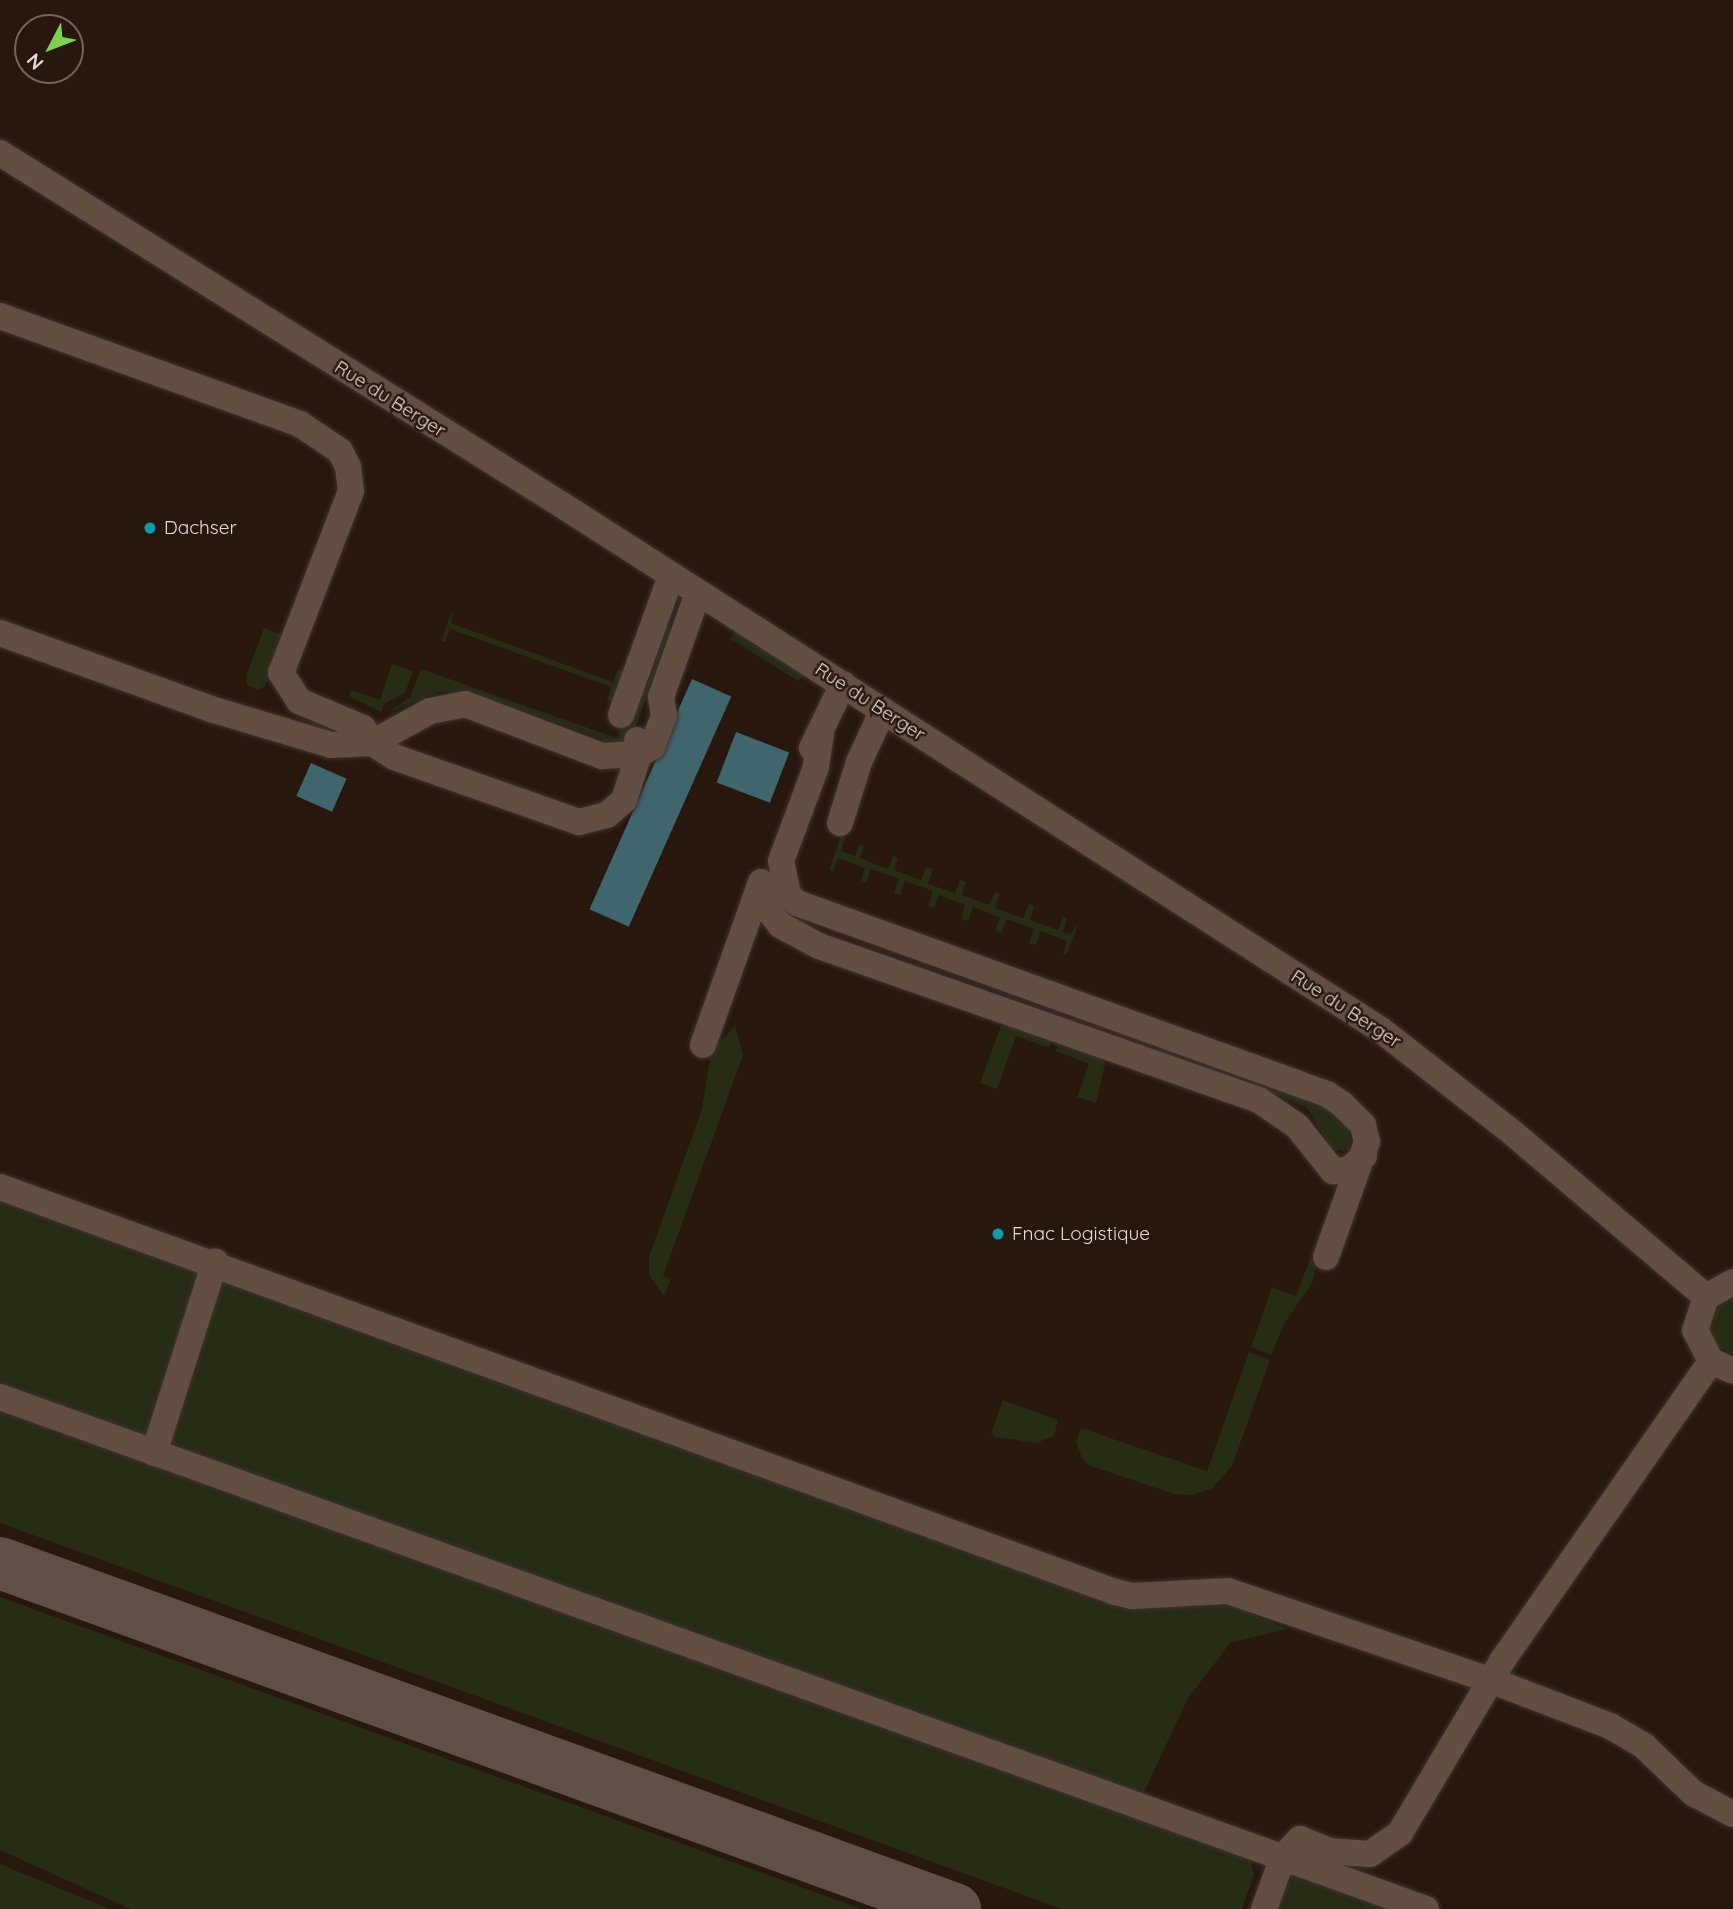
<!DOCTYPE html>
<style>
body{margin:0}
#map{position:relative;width:1733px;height:1909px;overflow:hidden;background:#27170d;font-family:Quicksand,sans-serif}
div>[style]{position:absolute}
.green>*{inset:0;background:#262c16;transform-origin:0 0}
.water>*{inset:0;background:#40666d;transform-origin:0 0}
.taxiway>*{height:52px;margin:-26px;padding:0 26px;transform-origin:26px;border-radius:26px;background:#605148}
.roads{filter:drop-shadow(0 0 2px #3e322e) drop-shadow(0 0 2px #3e322e)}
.minor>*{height:26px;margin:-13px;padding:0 13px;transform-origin:13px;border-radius:13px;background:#624e43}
.dots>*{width:19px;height:19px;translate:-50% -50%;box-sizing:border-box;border:4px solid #27170d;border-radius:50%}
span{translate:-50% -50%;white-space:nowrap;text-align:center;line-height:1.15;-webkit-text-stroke:5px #27170d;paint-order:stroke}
.street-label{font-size:19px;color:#e6dad3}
.poi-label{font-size:19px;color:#e6dad3}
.left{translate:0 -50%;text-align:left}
.north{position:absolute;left:14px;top:14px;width:70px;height:70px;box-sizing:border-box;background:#27170d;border:2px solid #73655c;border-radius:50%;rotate:228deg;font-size:19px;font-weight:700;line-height:28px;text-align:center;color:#e6dad3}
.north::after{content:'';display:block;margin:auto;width:24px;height:32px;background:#7ed053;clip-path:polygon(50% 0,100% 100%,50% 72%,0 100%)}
</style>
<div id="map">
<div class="green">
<div style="clip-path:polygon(453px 609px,451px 623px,613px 682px,618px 669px,626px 672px,616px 704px,607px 700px,611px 687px,450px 629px,445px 642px,441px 641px)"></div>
<div style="clip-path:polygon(667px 622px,672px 628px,633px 734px,619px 744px,602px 743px,603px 739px,465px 690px,438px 692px,388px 713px,410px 697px,421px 669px,617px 738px,622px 725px,627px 727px)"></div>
<div style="clip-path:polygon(264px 628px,283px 635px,265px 686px,257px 690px,247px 685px,246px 676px)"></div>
<div style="left:735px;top:631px;width:81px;height:9px;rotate:32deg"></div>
<div style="clip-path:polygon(392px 664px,413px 671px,405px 693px,384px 704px,381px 712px,349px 696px,351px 690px,380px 700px)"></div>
<div style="clip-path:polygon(841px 836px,845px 838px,841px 851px,855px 856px,860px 844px,864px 846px,860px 858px,888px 869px,893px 856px,898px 858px,894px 870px,921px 880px,926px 867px,933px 869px,928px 884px,955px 893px,960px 880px,966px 882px,962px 895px,989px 905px,995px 892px,1000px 894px,995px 908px,1023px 918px,1029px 904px,1034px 906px,1030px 920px,1058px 930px,1063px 917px,1067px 919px,1063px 932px,1070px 935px,1079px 922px,1066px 956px,1063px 954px,1067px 941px,1041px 931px,1036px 945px,1029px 943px,1034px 929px,1007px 919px,1001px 933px,995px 930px,1000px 918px,973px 907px,968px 921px,961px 919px,965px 905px,939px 895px,934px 908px,928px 906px,933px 891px,905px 881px,900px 895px,894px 893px,899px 879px,871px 869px,866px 883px,861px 881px,865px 868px,838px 858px,833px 871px,829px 870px)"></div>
<div style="clip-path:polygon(1002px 1023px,1053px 1037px,1049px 1048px,1016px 1036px,997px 1089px,980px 1083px)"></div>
<div style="clip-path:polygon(735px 1026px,743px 1055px,663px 1276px,671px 1279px,664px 1296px,649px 1275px,649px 1257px,702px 1109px,711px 1052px)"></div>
<div style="clip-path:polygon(1060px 1038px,1100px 1056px,1105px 1064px,1096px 1103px,1077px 1097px,1089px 1064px,1056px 1051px)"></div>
<div style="clip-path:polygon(1285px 1085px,1319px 1098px,1349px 1126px,1350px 1151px,1332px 1150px,1307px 1108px,1258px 1087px)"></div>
<div style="clip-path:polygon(0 1200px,1128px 1605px,1233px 1606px,1287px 1629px,1230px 1643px,1187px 1700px,1141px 1799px,0 1383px)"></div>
<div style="clip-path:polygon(1311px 1257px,1317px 1265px,1312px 1283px,1284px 1324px,1271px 1355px,1251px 1347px,1272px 1287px,1296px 1296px)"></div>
<div style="clip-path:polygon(1733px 1296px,1733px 1354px,1717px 1346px,1709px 1329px,1718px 1304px)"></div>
<div style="clip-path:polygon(1249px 1352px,1270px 1360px,1232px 1466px,1213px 1488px,1192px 1495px,1174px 1494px,1088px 1465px,1082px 1458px,1076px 1442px,1081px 1428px,1207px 1471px)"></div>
<div style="clip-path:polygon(1003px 1400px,1058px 1420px,1054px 1436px,1036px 1443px,995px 1437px,991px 1433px)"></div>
<div style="clip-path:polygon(0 1403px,1249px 1853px,1254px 1874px,1242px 1909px,1062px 1909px,0 1523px)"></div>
<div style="clip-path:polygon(0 1597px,862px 1909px,130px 1909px,0 1850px)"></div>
<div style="clip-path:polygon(0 1864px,69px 1892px,110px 1909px,0 1909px)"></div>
<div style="clip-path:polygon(1295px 1871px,1402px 1909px,1275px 1909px)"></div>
</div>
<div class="water">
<div style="left:692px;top:679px;width:43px;height:252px;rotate:24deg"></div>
<div style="left:736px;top:732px;width:57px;height:54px;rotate:21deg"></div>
<div style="left:311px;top:763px;width:39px;height:36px;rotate:24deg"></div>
</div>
<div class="taxiway">
<div style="left:0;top:1563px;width:1016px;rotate:19.92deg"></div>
</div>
<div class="roads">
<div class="minor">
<div style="left:0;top:153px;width:663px;rotate:32.06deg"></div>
<div style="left:562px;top:505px;width:973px;rotate:32.66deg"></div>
<div style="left:1381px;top:1030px;width:169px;rotate:38deg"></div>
<div style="left:1514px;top:1134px;width:252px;rotate:40.3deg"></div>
<div style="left:0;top:316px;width:319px;rotate:19.8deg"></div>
<div style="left:300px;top:424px;width:48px;rotate:34deg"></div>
<div style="left:340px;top:451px;width:18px;rotate:63deg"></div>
<div style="left:348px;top:467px;width:24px;rotate:83deg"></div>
<div style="left:351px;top:491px;width:195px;rotate:111deg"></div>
<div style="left:281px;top:673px;width:33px;rotate:57deg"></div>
<div style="left:299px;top:701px;width:69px;rotate:22.9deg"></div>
<div style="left:363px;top:728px;width:17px;rotate:59deg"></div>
<div style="left:372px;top:743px;width:26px;rotate:32deg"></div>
<div style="left:394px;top:757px;width:196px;rotate:19.4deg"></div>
<div style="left:579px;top:822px;width:29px;rotate:-14deg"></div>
<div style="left:607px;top:815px;width:23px;rotate:-41deg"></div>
<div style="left:624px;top:800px;width:48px;rotate:-71.9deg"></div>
<div style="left:639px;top:754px;width:15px;rotate:-28deg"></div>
<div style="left:652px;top:747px;width:33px;rotate:-69deg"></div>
<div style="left:664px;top:716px;width:19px;rotate:-99deg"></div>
<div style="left:661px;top:697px;width:110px;rotate:-70.4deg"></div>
<div style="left:0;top:633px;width:224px;rotate:19.8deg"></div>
<div style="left:211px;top:709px;width:125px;rotate:16.7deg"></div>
<div style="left:331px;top:745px;width:41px;rotate:-2.8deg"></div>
<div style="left:372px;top:743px;width:66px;rotate:-28.9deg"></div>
<div style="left:430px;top:711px;width:36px;rotate:-11deg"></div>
<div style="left:465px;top:704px;width:147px;rotate:20.8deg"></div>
<div style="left:602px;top:756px;width:37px;rotate:-3deg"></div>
<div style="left:639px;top:754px;width:14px;rotate:-98deg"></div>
<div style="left:621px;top:715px;width:148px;rotate:-70.2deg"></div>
<div style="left:821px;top:734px;width:33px;rotate:99deg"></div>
<div style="left:816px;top:767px;width:100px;rotate:110.4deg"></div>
<div style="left:781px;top:861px;width:35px;rotate:78deg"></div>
<div style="left:788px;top:895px;width:12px;rotate:42deg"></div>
<div style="left:797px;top:903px;width:563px;rotate:19.82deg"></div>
<div style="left:1327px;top:1094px;width:18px;rotate:34deg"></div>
<div style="left:1342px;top:1104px;width:30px;rotate:45deg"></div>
<div style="left:1363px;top:1125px;width:17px;rotate:77deg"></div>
<div style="left:1367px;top:1142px;width:122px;rotate:109.6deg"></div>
<div style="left:812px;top:748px;width:71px;rotate:-64.2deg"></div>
<div style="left:840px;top:823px;width:64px;rotate:-72.7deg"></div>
<div style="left:859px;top:762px;width:57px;rotate:-65.2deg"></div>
<div style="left:761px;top:883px;width:22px;rotate:80deg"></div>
<div style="left:765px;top:905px;width:25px;rotate:53deg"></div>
<div style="left:780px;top:925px;width:44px;rotate:28.3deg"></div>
<div style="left:819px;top:946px;width:466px;rotate:19.3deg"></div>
<div style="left:1259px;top:1100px;width:46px;rotate:34.4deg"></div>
<div style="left:1297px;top:1126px;width:58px;rotate:51.3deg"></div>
<div style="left:1333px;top:1171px;width:15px;rotate:-4deg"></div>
<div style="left:1348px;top:1170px;width:21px;rotate:-41deg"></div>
<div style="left:703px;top:1045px;width:173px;rotate:-70.4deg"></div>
<div style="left:0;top:1187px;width:1186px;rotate:19.96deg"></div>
<div style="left:1115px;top:1592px;width:18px;rotate:13deg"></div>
<div style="left:1133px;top:1596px;width:95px;rotate:-3deg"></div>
<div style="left:1228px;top:1591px;width:277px;rotate:18.8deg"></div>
<div style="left:1490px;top:1680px;width:129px;rotate:21deg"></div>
<div style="left:1610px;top:1726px;width:39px;rotate:30deg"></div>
<div style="left:1644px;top:1746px;width:68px;rotate:43.8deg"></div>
<div style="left:1693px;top:1793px;width:45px;rotate:27.7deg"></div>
<div style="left:1733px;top:1282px;width:31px;rotate:151deg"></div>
<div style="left:1706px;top:1297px;width:35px;rotate:108deg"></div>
<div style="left:1695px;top:1330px;width:35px;rotate:63deg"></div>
<div style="left:1711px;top:1361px;width:24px;rotate:24deg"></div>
<div style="left:0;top:1397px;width:1515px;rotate:19.75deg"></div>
<div style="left:154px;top:1453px;width:201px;rotate:-72.3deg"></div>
<div style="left:1264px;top:1909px;width:55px;rotate:-69.9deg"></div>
<div style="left:1283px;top:1857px;width:25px;rotate:-47deg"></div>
<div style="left:1300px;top:1839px;width:31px;rotate:22deg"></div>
<div style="left:1329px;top:1851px;width:41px;rotate:4.2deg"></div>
<div style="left:1370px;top:1854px;width:37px;rotate:-35deg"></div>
<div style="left:1400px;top:1833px;width:200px;rotate:-59.3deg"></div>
<div style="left:1502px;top:1661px;width:366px;rotate:-55.1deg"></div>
</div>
</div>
<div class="dots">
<div style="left:150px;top:528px;background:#0f9aa8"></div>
<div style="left:998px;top:1234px;background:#0f9aa8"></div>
</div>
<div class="street-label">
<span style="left:390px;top:399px;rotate:32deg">Rue du Berger</span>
<span style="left:870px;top:702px;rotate:33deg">Rue du Berger</span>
<span style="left:1346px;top:1009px;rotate:33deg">Rue du Berger</span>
</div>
<div class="poi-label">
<span class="left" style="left:164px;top:528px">Dachser</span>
<span class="left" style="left:1012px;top:1234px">Fnac Logistique</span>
</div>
<div class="north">N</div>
</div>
